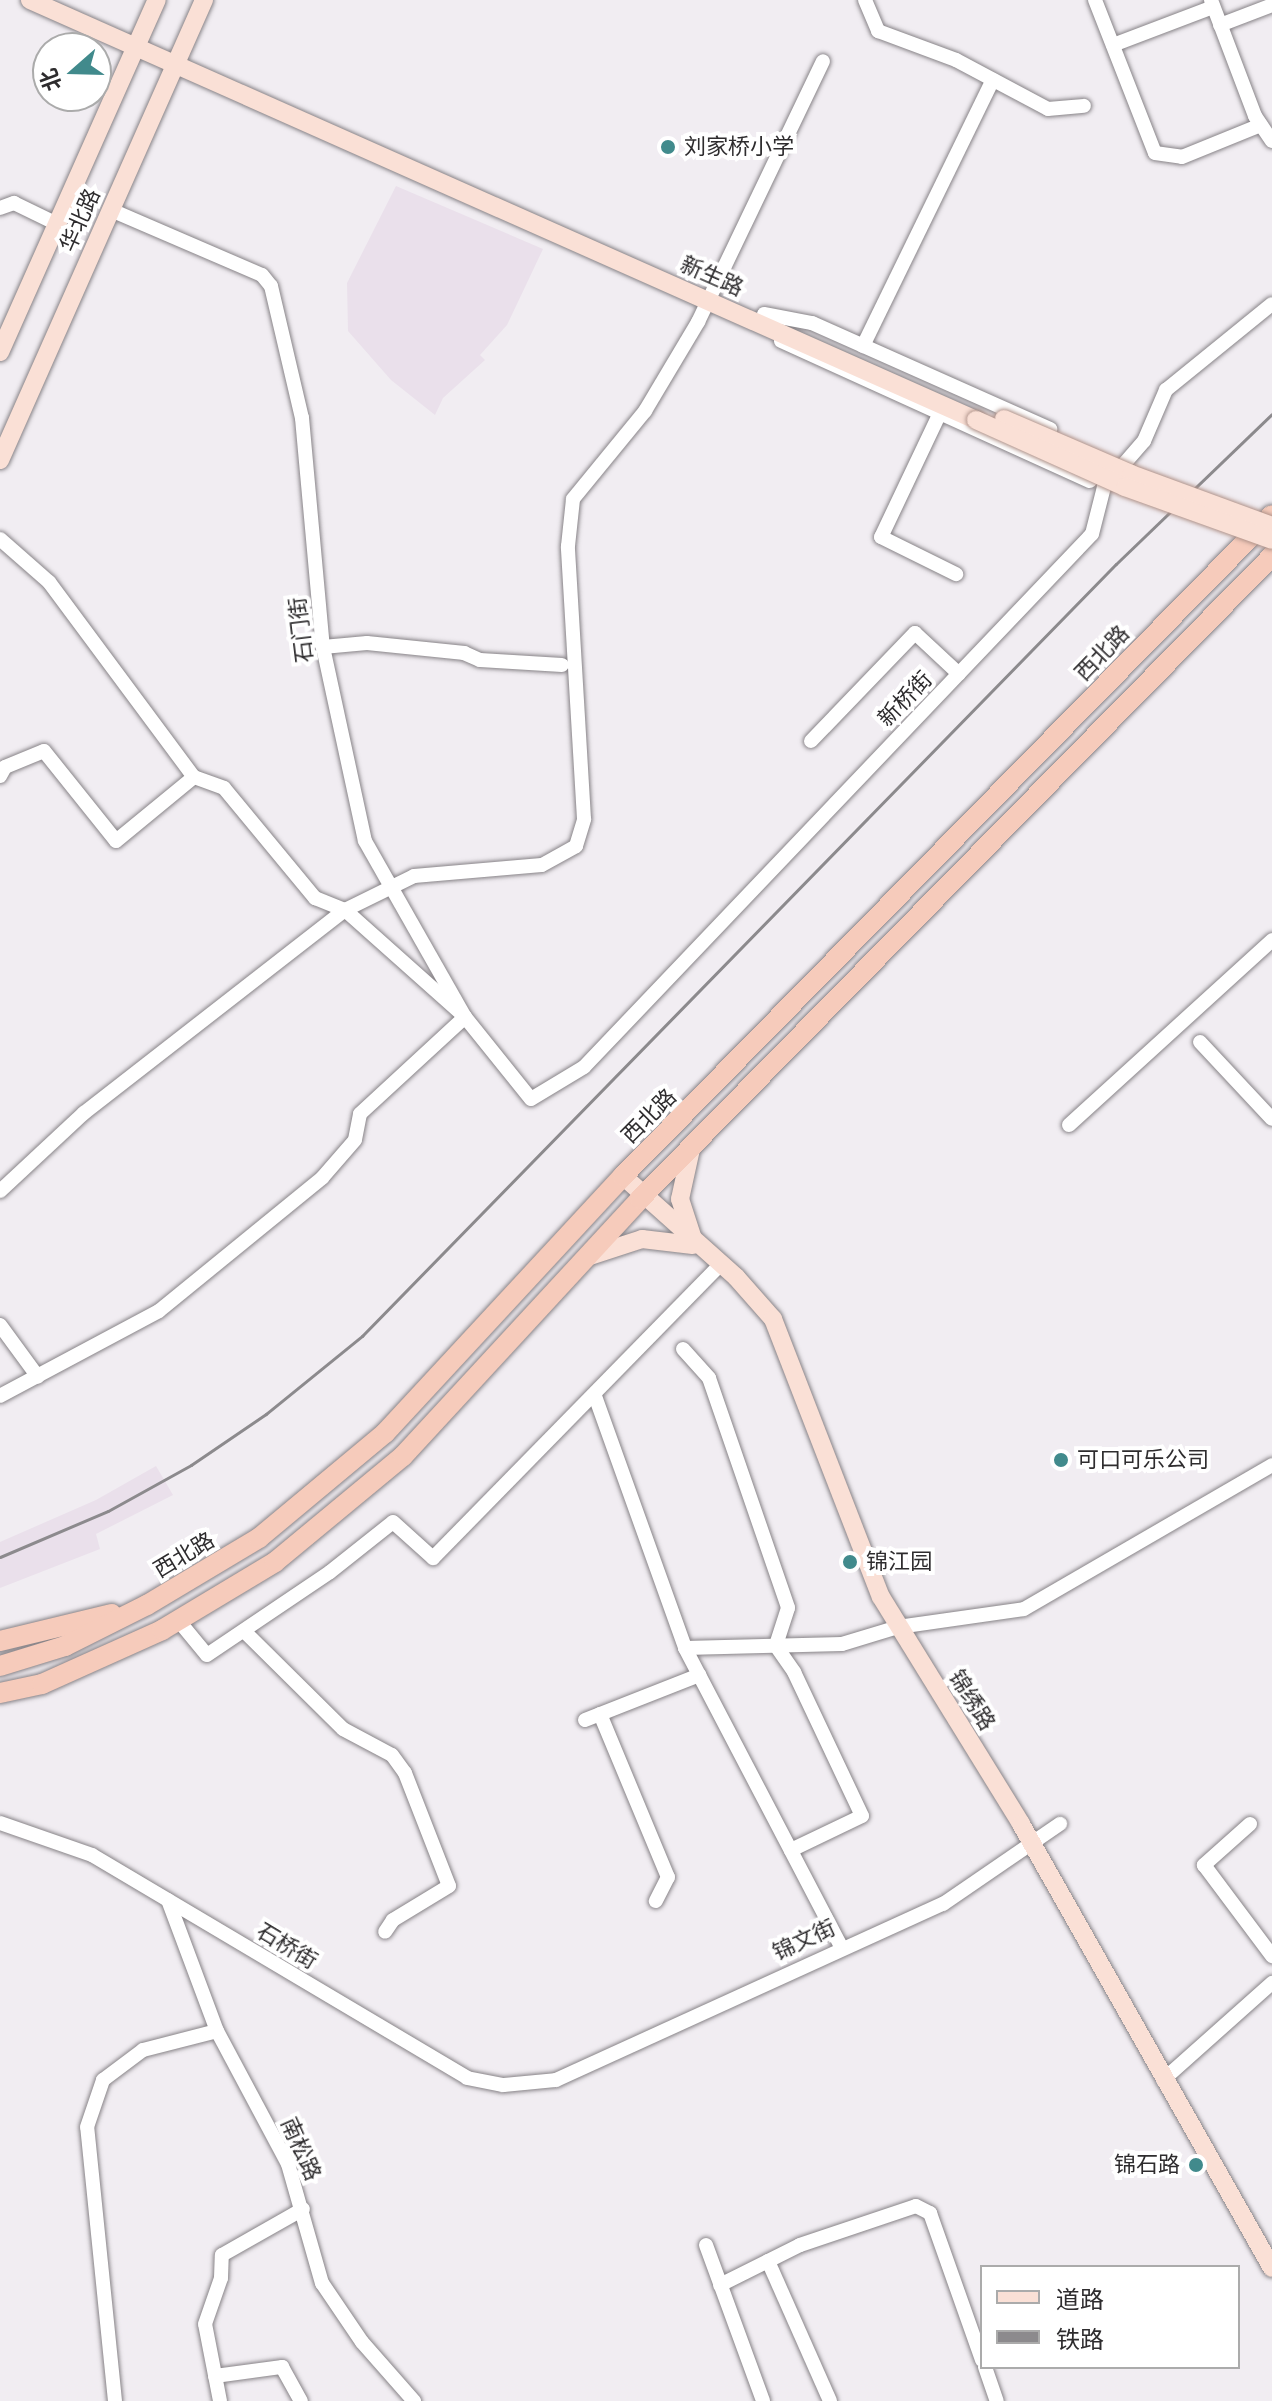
<!DOCTYPE html>
<meta charset="utf-8">
<style>
body{margin:0}
#map{position:relative;width:1272px;height:2401px;overflow:hidden;background:#f1edf2;font-family:"DejaVu Sans","Noto Sans SC",sans-serif}
div>[style]{position:absolute}
.built>*{inset:0;background:#eae0eb}
.roads{filter:drop-shadow(0 0 2px #878387) drop-shadow(0 0 2px #878387)}
.minor>*{height:14px;margin:-7px;padding:0 7px;transform-origin:7px;border-radius:7px;background:#fff}
.major>*{height:18px;margin:-9px;padding:0 9px;transform-origin:9px;border-radius:9px;background:#fae0d6}
.highway>*{height:20px;margin:-10px;padding:0 10px;transform-origin:10px;border-radius:10px;background:#f6cbbb}
.rail>*{height:3px;margin:-1.5px;padding:0 1.5px;transform-origin:1.5px;border-radius:1.5px;background:#8c8a8d}
.bridges{filter:drop-shadow(0 0 2px #b0938a) drop-shadow(0 0 2px #b0938a)}
.major-bridge>*{height:18px;margin:-9px;padding:0 9px;transform-origin:9px;border-radius:9px;background:#fae0d6}
.dots>*{width:22px;height:22px;translate:-50% -50%;box-sizing:border-box;border:4px solid #fff;border-radius:50%}
span{translate:-50% -50%;white-space:nowrap;text-align:center;line-height:1.15;-webkit-text-stroke:8px #fff;paint-order:stroke}
.poi-label{font-size:22px;color:#2e2c2e}
.left{translate:0 -50%;text-align:left}
.right{translate:-100% -50%;text-align:right}
.street-label{font-size:22px;color:#2e2c2e}
.legend{position:absolute;left:980px;top:2265px;width:260px;height:104px;box-sizing:border-box;background:#fff;border:2px solid #ababab;margin:0;padding:10px 14px;list-style:none;font-size:24px;color:#2e2c2e}
.legend li{display:flex;align-items:center;gap:16px;height:40px}
.legend b{width:40px;border:2px solid #ababab}
.north{position:absolute;left:32px;top:32px;width:80px;height:80px;box-sizing:border-box;background:#fff;border:2px solid #ababab;border-radius:50%;rotate:250deg;font-size:22px;font-weight:700;line-height:32px;text-align:center;color:#2e2c2e}
.north::after{content:'';display:block;margin:auto;width:28px;height:36px;background:#418a8c;clip-path:polygon(50% 0,100% 100%,50% 72%,0 100%)}
</style>
<div id="map">
<div class="built">
<div style="clip-path:polygon(396px 186px,543px 249px,507px 325px,480px 355px,485px 360px,443px 398px,435px 415px,391px 380px,348px 331px,347px 283px)"></div>
<div style="clip-path:polygon(156px 1466px,173px 1495px,96px 1534px,100px 1549px,0 1588px,0 1542px,96px 1500px)"></div>
</div>
<div class="roads">
<div class="minor">
<div style="left:865px;top:0;width:34px;rotate:67deg"></div>
<div style="left:878px;top:31px;width:83px;rotate:20.4deg"></div>
<div style="left:956px;top:60px;width:104px;rotate:28deg"></div>
<div style="left:1048px;top:109px;width:36px;rotate:-5deg"></div>
<div style="left:1095px;top:0;width:164px;rotate:68.6deg"></div>
<div style="left:1155px;top:153px;width:27px;rotate:8deg"></div>
<div style="left:1182px;top:157px;width:85px;rotate:-22.1deg"></div>
<div style="left:1211px;top:0;width:124px;rotate:69.2deg"></div>
<div style="left:1255px;top:116px;width:30px;rotate:56deg"></div>
<div style="left:1220px;top:25px;width:56px;rotate:-21deg"></div>
<div style="left:1113px;top:45px;width:107px;rotate:-20.8deg"></div>
<div style="left:0;top:208px;width:15px;rotate:-20deg"></div>
<div style="left:14px;top:203px;width:48px;rotate:26deg"></div>
<div style="left:111px;top:210px;width:164px;rotate:23.3deg"></div>
<div style="left:262px;top:275px;width:14px;rotate:51deg"></div>
<div style="left:271px;top:286px;width:136px;rotate:76.8deg"></div>
<div style="left:302px;top:418px;width:230px;rotate:84.8deg"></div>
<div style="left:323px;top:647px;width:198px;rotate:77.8deg"></div>
<div style="left:365px;top:841px;width:202px;rotate:60.4deg"></div>
<div style="left:465px;top:1017px;width:105px;rotate:51.2deg"></div>
<div style="left:531px;top:1099px;width:62px;rotate:-31.1deg"></div>
<div style="left:584px;top:1067px;width:736px;rotate:-46.38deg"></div>
<div style="left:1092px;top:534px;width:49px;rotate:-75.7deg"></div>
<div style="left:1104px;top:487px;width:61px;rotate:-49deg"></div>
<div style="left:1144px;top:441px;width:56px;rotate:-66.7deg"></div>
<div style="left:1166px;top:390px;width:136px;rotate:-39.1deg"></div>
<div style="left:764px;top:314px;width:49px;rotate:10.6deg"></div>
<div style="left:812px;top:323px;width:261px;rotate:24deg"></div>
<div style="left:781px;top:341px;width:339px;rotate:24.4deg"></div>
<div style="left:863px;top:346px;width:296px;rotate:-64deg"></div>
<div style="left:939px;top:415px;width:135px;rotate:115.4deg"></div>
<div style="left:881px;top:537px;width:84px;rotate:26.3deg"></div>
<div style="left:0;top:539px;width:65px;rotate:41.3deg"></div>
<div style="left:49px;top:582px;width:243px;rotate:53.4deg"></div>
<div style="left:194px;top:777px;width:32px;rotate:20deg"></div>
<div style="left:224px;top:788px;width:143px;rotate:50.4deg"></div>
<div style="left:315px;top:898px;width:32px;rotate:22deg"></div>
<div style="left:345px;top:910px;width:161px;rotate:41.7deg"></div>
<div style="left:465px;top:1017px;width:143px;rotate:137.3deg"></div>
<div style="left:360px;top:1114px;width:26px;rotate:101deg"></div>
<div style="left:355px;top:1140px;width:50px;rotate:131deg"></div>
<div style="left:322px;top:1178px;width:210px;rotate:140.8deg"></div>
<div style="left:159px;top:1311px;width:180px;rotate:151.9deg"></div>
<div style="left:323px;top:647px;width:44px;rotate:-5.2deg"></div>
<div style="left:367px;top:643px;width:98px;rotate:5.9deg"></div>
<div style="left:464px;top:653px;width:17px;rotate:24deg"></div>
<div style="left:480px;top:660px;width:82px;rotate:3.5deg"></div>
<div style="left:811px;top:741px;width:150px;rotate:-46.1deg"></div>
<div style="left:915px;top:633px;width:60px;rotate:43deg"></div>
<div style="left:0;top:776px;width:10px;rotate:-61deg"></div>
<div style="left:5px;top:767px;width:42px;rotate:-22.3deg"></div>
<div style="left:44px;top:751px;width:115px;rotate:51.3deg"></div>
<div style="left:116px;top:841px;width:101px;rotate:-39.4deg"></div>
<div style="left:1200px;top:1042px;width:105px;rotate:46.9deg"></div>
<div style="left:1069px;top:1125px;width:275px;rotate:-42.3deg"></div>
<div style="left:0;top:1191px;width:115px;rotate:-42.9deg"></div>
<div style="left:84px;top:1113px;width:331px;rotate:-37.9deg"></div>
<div style="left:345px;top:910px;width:77px;rotate:-26.2deg"></div>
<div style="left:414px;top:876px;width:128px;rotate:-4.9deg"></div>
<div style="left:542px;top:865px;width:39px;rotate:-29deg"></div>
<div style="left:576px;top:846px;width:28px;rotate:-73deg"></div>
<div style="left:584px;top:819px;width:273px;rotate:-93.4deg"></div>
<div style="left:568px;top:546px;width:47px;rotate:-83.9deg"></div>
<div style="left:573px;top:499px;width:114px;rotate:-50.7deg"></div>
<div style="left:645px;top:411px;width:104px;rotate:-59.2deg"></div>
<div style="left:698px;top:322px;width:289px;rotate:-64.4deg"></div>
<div style="left:0;top:1325px;width:64px;rotate:53.8deg"></div>
<div style="left:683px;top:1349px;width:39px;rotate:48deg"></div>
<div style="left:709px;top:1378px;width:243px;rotate:71deg"></div>
<div style="left:788px;top:1608px;width:40px;rotate:108deg"></div>
<div style="left:776px;top:1646px;width:32px;rotate:55deg"></div>
<div style="left:794px;top:1672px;width:159px;rotate:64.7deg"></div>
<div style="left:862px;top:1816px;width:79px;rotate:154.4deg"></div>
<div style="left:595px;top:1396px;width:268px;rotate:70.3deg"></div>
<div style="left:685px;top:1648px;width:336px;rotate:62.4deg"></div>
<div style="left:178px;top:1620px;width:45px;rotate:50.4deg"></div>
<div style="left:207px;top:1655px;width:148px;rotate:-34deg"></div>
<div style="left:330px;top:1572px;width:80px;rotate:-38.4deg"></div>
<div style="left:393px;top:1522px;width:54px;rotate:42deg"></div>
<div style="left:433px;top:1558px;width:410px;rotate:-45.6deg"></div>
<div style="left:244px;top:1631px;width:139px;rotate:44.7deg"></div>
<div style="left:343px;top:1729px;width:55px;rotate:28deg"></div>
<div style="left:392px;top:1755px;width:22px;rotate:54deg"></div>
<div style="left:405px;top:1773px;width:121px;rotate:68.7deg"></div>
<div style="left:449px;top:1886px;width:66px;rotate:148.7deg"></div>
<div style="left:393px;top:1920px;width:14px;rotate:124deg"></div>
<div style="left:685px;top:1648px;width:157px;rotate:-1.5deg"></div>
<div style="left:842px;top:1644px;width:59px;rotate:-16.9deg"></div>
<div style="left:898px;top:1627px;width:127px;rotate:-8.1deg"></div>
<div style="left:1024px;top:1609px;width:287px;rotate:-30.1deg"></div>
<div style="left:600px;top:1714px;width:177px;rotate:67.4deg"></div>
<div style="left:668px;top:1877px;width:27px;rotate:117deg"></div>
<div style="left:585px;top:1720px;width:123px;rotate:-21.5deg"></div>
<div style="left:0;top:1823px;width:97px;rotate:19.2deg"></div>
<div style="left:92px;top:1855px;width:436px;rotate:30.7deg"></div>
<div style="left:467px;top:2078px;width:37px;rotate:11deg"></div>
<div style="left:503px;top:2085px;width:53px;rotate:-5.4deg"></div>
<div style="left:556px;top:2080px;width:425px;rotate:-24.5deg"></div>
<div style="left:943px;top:1904px;width:142px;rotate:-34.4deg"></div>
<div style="left:1250px;top:1824px;width:62px;rotate:138.3deg"></div>
<div style="left:1204px;top:1865px;width:114px;rotate:53.2deg"></div>
<div style="left:168px;top:1900px;width:140px;rotate:69.5deg"></div>
<div style="left:217px;top:2031px;width:151px;rotate:61.9deg"></div>
<div style="left:288px;top:2164px;width:124px;rotate:74.1deg"></div>
<div style="left:322px;top:2283px;width:71px;rotate:55.9deg"></div>
<div style="left:362px;top:2342px;width:79px;rotate:48.6deg"></div>
<div style="left:1163px;top:2080px;width:146px;rotate:-41.7deg"></div>
<div style="left:706px;top:2245px;width:166px;rotate:69.9deg"></div>
<div style="left:768px;top:2261px;width:153px;rotate:66.1deg"></div>
<div style="left:720px;top:2285px;width:89px;rotate:-26.6deg"></div>
<div style="left:800px;top:2245px;width:122px;rotate:-18.6deg"></div>
<div style="left:916px;top:2206px;width:16px;rotate:27deg"></div>
<div style="left:930px;top:2213px;width:156px;rotate:70.5deg"></div>
<div style="left:985px;top:2367px;width:36px;rotate:71deg"></div>
<div style="left:215px;top:2376px;width:68px;rotate:-7.7deg"></div>
<div style="left:282px;top:2367px;width:39px;rotate:61deg"></div>
<div style="left:115px;top:2401px;width:275px;rotate:-95.8deg"></div>
<div style="left:87px;top:2127px;width:50px;rotate:-71.2deg"></div>
<div style="left:103px;top:2080px;width:50px;rotate:-36.9deg"></div>
<div style="left:143px;top:2050px;width:76px;rotate:-14.4deg"></div>
<div style="left:220px;top:2401px;width:78px;rotate:-101deg"></div>
<div style="left:205px;top:2324px;width:49px;rotate:-70.8deg"></div>
<div style="left:221px;top:2278px;width:23px;rotate:-88deg"></div>
<div style="left:222px;top:2255px;width:93px;rotate:-29.6deg"></div>
</div>
<div class="major">
<div style="left:30px;top:0;width:1035px;rotate:23.94deg"></div>
<div style="left:0;top:352px;width:385px;rotate:-66deg"></div>
<div style="left:0;top:460px;width:503px;rotate:-66.08deg"></div>
<div style="left:691px;top:1149px;width:51px;rotate:102.4deg"></div>
<div style="left:680px;top:1199px;width:39px;rotate:72deg"></div>
<div style="left:623px;top:1176px;width:152px;rotate:41.8deg"></div>
<div style="left:736px;top:1277px;width:56px;rotate:48.6deg"></div>
<div style="left:773px;top:1319px;width:298px;rotate:68.8deg"></div>
<div style="left:881px;top:1597px;width:267px;rotate:58.3deg"></div>
<div style="left:1021px;top:1824px;width:510px;rotate:60.52deg"></div>
<div style="left:587px;top:1257px;width:58px;rotate:-18.1deg"></div>
<div style="left:642px;top:1239px;width:51px;rotate:6.7deg"></div>
</div>
<div class="highway">
<div style="left:0;top:1641px;width:115px;rotate:-13.6deg"></div>
<div style="left:0;top:1666px;width:68px;rotate:-17.1deg"></div>
<div style="left:65px;top:1646px;width:92px;rotate:-26.6deg"></div>
<div style="left:147px;top:1605px;width:131px;rotate:-30.9deg"></div>
<div style="left:259px;top:1538px;width:164px;rotate:-39.8deg"></div>
<div style="left:385px;top:1433px;width:350px;rotate:-47.2deg"></div>
<div style="left:623px;top:1176px;width:926px;rotate:-45.52deg"></div>
<div style="left:0;top:1693px;width:43px;rotate:-12.1deg"></div>
<div style="left:42px;top:1684px;width:132px;rotate:-24.2deg"></div>
<div style="left:162px;top:1630px;width:132px;rotate:-31deg"></div>
<div style="left:275px;top:1562px;width:166px;rotate:-39.6deg"></div>
<div style="left:403px;top:1456px;width:350px;rotate:-47.3deg"></div>
<div style="left:640px;top:1199px;width:902px;rotate:-45.49deg"></div>
</div>
</div>
<div class="rail">
<div style="left:0;top:1557px;width:117px;rotate:-23.1deg"></div>
<div style="left:108px;top:1511px;width:95px;rotate:-29deg"></div>
<div style="left:191px;top:1465px;width:91px;rotate:-34.2deg"></div>
<div style="left:266px;top:1414px;width:124px;rotate:-39.1deg"></div>
<div style="left:362px;top:1336px;width:1079px;rotate:-45.68deg"></div>
<div style="left:1116px;top:564px;width:216px;rotate:-43.9deg"></div>
</div>
<div class="bridges">
<div class="major-bridge">
<div style="left:1004px;top:419px;width:138px;rotate:23.4deg"></div>
<div style="left:1131px;top:474px;width:150px;rotate:20.2deg"></div>
<div style="left:976px;top:420px;width:163px;rotate:24.2deg"></div>
<div style="left:1125px;top:487px;width:156px;rotate:19.8deg"></div>
</div>
</div>
<div class="dots">
<div style="left:668px;top:147px;background:#418a8c"></div>
<div style="left:1061px;top:1460px;background:#418a8c"></div>
<div style="left:850px;top:1562px;background:#418a8c"></div>
<div style="left:1196px;top:2165px;background:#418a8c"></div>
</div>
<div class="poi-label">
<span class="left" style="left:684px;top:147px">刘家桥小学</span>
<span class="left" style="left:1077px;top:1460px">可口可乐公司</span>
<span class="left" style="left:866px;top:1562px">锦江园</span>
<span class="right" style="left:1180px;top:2165px">锦石路</span>
</div>
<div class="street-label">
<span style="left:80px;top:220px;rotate:-66deg">华北路</span>
<span style="left:712px;top:276px;rotate:24deg">新生路</span>
<span style="left:301px;top:630px;rotate:-97deg">石门街</span>
<span style="left:1102px;top:653px;rotate:-46deg">西北路</span>
<span style="left:905px;top:699px;rotate:-46deg">新桥街</span>
<span style="left:649px;top:1116px;rotate:-45deg">西北路</span>
<span style="left:184px;top:1555px;rotate:-31deg">西北路</span>
<span style="left:972px;top:1700px;rotate:58deg">锦绣路</span>
<span style="left:804px;top:1940px;rotate:-25deg">锦文街</span>
<span style="left:287px;top:1946px;rotate:31deg">石桥街</span>
<span style="left:301px;top:2149px;rotate:66deg">南松路</span>
</div>
<ul class="legend">
<li><b style="height:10px;background:#fae0d6"></b>道路</li>
<li><b style="height:10px;background:#8c8a8d"></b>铁路</li>
</ul>
<div class="north">北</div>
</div>
